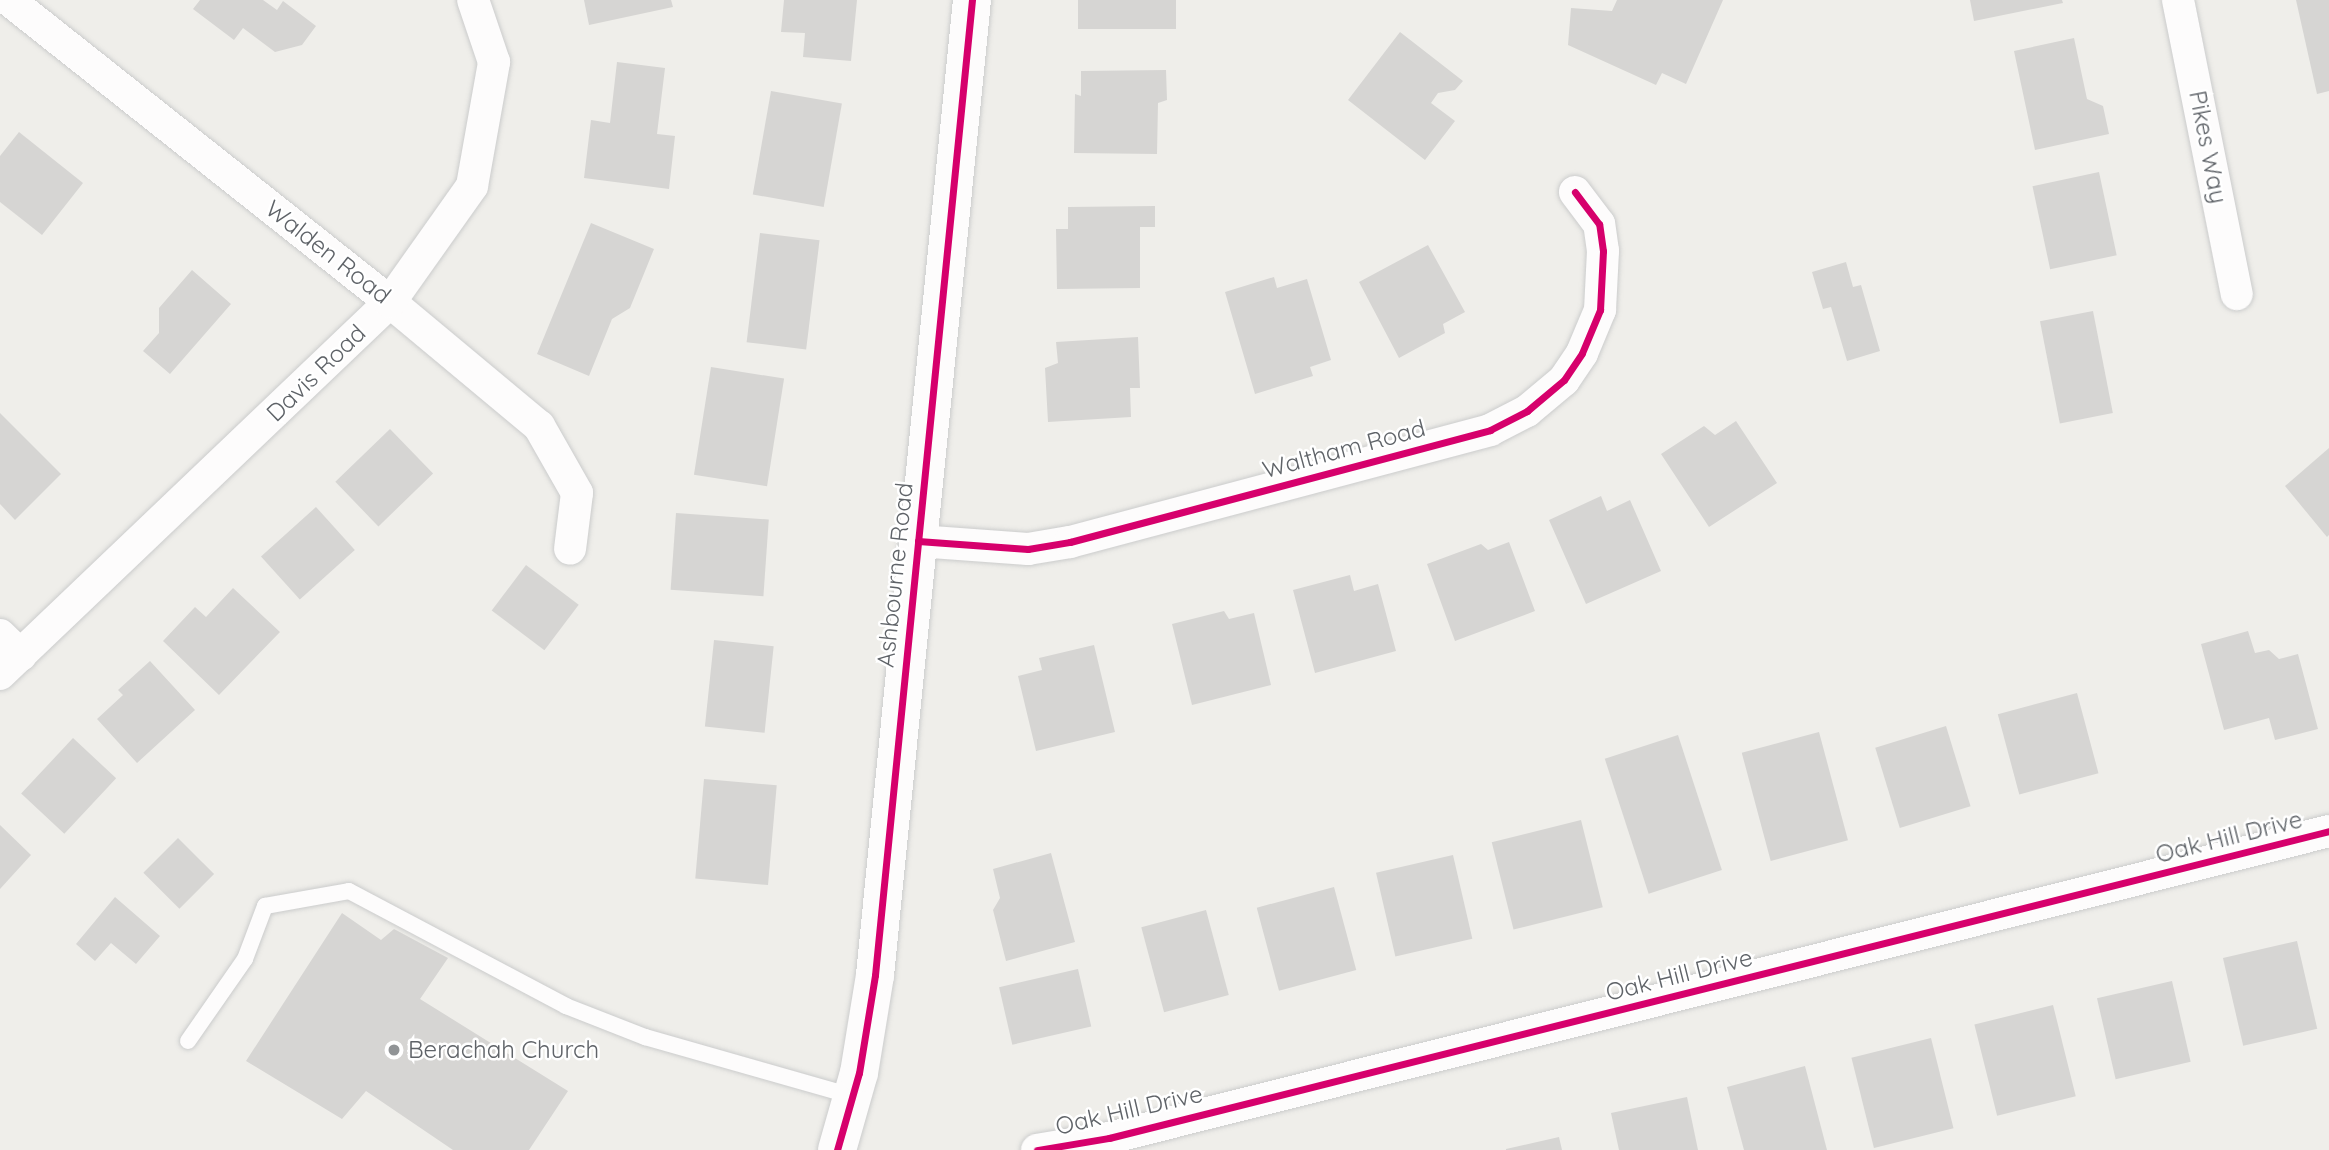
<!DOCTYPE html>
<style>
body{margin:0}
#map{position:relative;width:2329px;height:1150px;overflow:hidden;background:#efeeea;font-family:Quicksand,sans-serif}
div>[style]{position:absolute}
.building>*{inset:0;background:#d6d5d3;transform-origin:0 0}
.roads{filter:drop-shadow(0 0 2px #cbcccc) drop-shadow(0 0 2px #cbcccc)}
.service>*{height:16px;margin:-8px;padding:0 8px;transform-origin:8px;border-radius:8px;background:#fdfcfc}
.minor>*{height:32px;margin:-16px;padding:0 16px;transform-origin:16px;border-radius:16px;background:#fdfcfc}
.tertiary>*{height:38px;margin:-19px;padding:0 19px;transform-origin:19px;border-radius:19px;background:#fdfcfc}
.cycleway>*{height:7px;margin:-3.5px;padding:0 3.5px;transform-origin:3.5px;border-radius:3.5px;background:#d6006c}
.dots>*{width:19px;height:19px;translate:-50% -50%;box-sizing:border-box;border:4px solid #fff;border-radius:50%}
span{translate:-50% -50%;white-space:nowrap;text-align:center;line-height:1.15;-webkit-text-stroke:5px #fff;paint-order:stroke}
.street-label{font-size:24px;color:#5f6368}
.poi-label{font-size:24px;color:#5f6368}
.left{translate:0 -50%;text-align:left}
</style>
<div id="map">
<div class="building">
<div style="clip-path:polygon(200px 0,263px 0,277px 10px,283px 1px,316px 26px,302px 45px,275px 52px,243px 28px,234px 40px,193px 9px)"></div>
<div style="clip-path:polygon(584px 0,671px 0,673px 7px,589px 25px)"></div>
<div style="clip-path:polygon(784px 0,857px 0,851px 61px,803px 57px,805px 33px,781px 32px)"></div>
<div style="left:1078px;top:0;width:98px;height:29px"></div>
<div style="clip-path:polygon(1617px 0,1723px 0,1686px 84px,1662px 73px,1656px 85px,1568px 45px,1571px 8px,1612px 11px)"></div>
<div style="clip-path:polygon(1970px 0,2062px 0,2063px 3px,1974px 21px)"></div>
<div style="clip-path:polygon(2296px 0,2329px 0,2329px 91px,2317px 94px)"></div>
<div style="clip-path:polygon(1400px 32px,1463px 81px,1455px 90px,1438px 93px,1431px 103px,1455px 121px,1425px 160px,1348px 100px)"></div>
<div style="clip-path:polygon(2074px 38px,2087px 99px,2103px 106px,2109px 134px,2035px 150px,2014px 51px)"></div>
<div style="clip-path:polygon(617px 62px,665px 68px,657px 134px,675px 136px,669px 189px,584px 178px,591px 120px,610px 123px)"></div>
<div style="clip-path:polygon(1166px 70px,1167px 100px,1158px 103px,1157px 154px,1074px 153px,1075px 94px,1081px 96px,1081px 71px)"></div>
<div style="left:771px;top:91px;width:72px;height:105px;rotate:10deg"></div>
<div style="clip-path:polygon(19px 132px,83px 183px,42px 235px,0 202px,0 156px)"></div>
<div style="left:2099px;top:172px;width:85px;height:68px;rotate:78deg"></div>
<div style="clip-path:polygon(1155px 206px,1155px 227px,1140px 227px,1140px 288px,1057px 289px,1056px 229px,1068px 229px,1068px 207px)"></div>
<div style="clip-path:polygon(591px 223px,654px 249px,630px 308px,612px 319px,589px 376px,537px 354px)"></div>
<div style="left:760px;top:233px;width:60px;height:110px;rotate:7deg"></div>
<div style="clip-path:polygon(1428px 245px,1465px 312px,1443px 324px,1445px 333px,1399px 358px,1359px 282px)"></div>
<div style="clip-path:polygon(1846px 262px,1853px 287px,1861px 285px,1880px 351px,1847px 361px,1831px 307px,1823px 309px,1812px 272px)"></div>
<div style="clip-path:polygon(192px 270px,231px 304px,170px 374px,143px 351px,159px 333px,159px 308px)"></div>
<div style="clip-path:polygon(1274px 277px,1277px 288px,1307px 279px,1331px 360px,1310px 367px,1313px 376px,1255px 394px,1225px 292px)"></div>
<div style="left:2093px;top:311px;width:104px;height:54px;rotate:79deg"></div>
<div style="clip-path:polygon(1138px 337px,1140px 388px,1130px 388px,1131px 417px,1048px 422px,1045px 368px,1058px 363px,1056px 342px)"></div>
<div style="left:711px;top:367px;width:74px;height:109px;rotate:9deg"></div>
<div style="clip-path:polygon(0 413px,61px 474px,15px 520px,0 504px)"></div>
<div style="clip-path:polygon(1736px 421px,1777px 483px,1709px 527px,1661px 454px,1704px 426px,1715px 435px)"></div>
<div style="left:390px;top:429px;width:62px;height:76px;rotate:46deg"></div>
<div style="clip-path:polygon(2329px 448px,2329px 535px,2327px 537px,2285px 486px)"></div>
<div style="clip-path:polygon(1601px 496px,1607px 511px,1630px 500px,1661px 571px,1586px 604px,1549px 520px)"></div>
<div style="left:316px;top:507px;width:58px;height:74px;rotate:48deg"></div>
<div style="left:676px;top:513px;width:93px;height:77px;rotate:4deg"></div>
<div style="clip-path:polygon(1509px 542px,1535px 611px,1455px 641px,1427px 564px,1481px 544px,1488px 550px)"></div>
<div style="left:526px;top:565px;width:66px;height:57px;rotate:37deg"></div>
<div style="clip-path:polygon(1350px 575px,1354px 591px,1378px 584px,1396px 651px,1315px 673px,1293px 590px)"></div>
<div style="clip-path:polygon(233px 588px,280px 632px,219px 695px,163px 641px,195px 607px,206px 617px)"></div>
<div style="clip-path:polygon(1224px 611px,1229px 619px,1254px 613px,1271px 685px,1192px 705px,1172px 624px)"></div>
<div style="clip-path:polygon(2248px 631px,2255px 653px,2269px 650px,2279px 659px,2298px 654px,2318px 729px,2275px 740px,2269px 718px,2224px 730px,2201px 644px)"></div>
<div style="left:714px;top:640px;width:60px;height:87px;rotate:6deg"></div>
<div style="clip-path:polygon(1094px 645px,1115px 732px,1036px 751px,1018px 676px,1042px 670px,1039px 658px)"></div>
<div style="clip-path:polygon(150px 661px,195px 710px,137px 763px,97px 719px,123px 695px,118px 690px)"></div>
<div style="left:2077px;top:693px;width:83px;height:82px;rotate:75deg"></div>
<div style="left:1946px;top:726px;width:84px;height:74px;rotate:73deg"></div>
<div style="left:1819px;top:732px;width:112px;height:80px;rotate:75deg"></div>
<div style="left:1678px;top:735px;width:142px;height:77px;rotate:72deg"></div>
<div style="left:73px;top:738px;width:59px;height:76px;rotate:43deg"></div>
<div style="left:704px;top:779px;width:73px;height:100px;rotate:5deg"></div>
<div style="left:1581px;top:820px;width:90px;height:92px;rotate:76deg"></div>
<div style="clip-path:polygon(0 825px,31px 855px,0 889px)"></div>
<div style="left:178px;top:838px;width:51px;height:49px;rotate:45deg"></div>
<div style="clip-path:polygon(1051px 853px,1075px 942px,1006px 961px,993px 910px,1000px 898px,993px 869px)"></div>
<div style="left:1453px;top:855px;width:86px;height:79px;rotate:77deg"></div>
<div style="left:1334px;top:887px;width:86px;height:80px;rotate:75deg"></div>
<div style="clip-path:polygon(115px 897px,160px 936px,136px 964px,111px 943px,95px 961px,76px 944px)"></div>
<div style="left:1206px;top:910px;width:88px;height:67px;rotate:75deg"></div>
<div style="clip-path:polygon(342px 913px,381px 940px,394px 929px,448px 958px,420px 999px,568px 1091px,529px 1150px,453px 1150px,366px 1091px,342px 1119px,246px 1061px)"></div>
<div style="left:2297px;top:941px;width:90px;height:76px;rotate:77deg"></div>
<div style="left:1078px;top:969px;width:59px;height:81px;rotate:77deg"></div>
<div style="left:2172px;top:981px;width:83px;height:77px;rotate:77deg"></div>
<div style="left:2053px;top:1005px;width:94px;height:81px;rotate:76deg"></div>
<div style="left:1931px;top:1038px;width:93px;height:82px;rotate:76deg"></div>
<div style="clip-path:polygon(1805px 1066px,1827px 1150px,1744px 1150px,1727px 1087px)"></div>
<div style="clip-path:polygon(1687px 1097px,1698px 1150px,1619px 1150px,1611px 1113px)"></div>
<div style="clip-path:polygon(1559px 1137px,1562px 1150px,1506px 1150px,1506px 1149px)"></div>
</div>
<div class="roads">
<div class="service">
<div style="left:188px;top:1041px;width:100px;rotate:-55.2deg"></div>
<div style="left:245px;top:959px;width:57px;rotate:-69.3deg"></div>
<div style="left:265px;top:906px;width:85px;rotate:-10.1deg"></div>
<div style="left:349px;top:891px;width:246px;rotate:27.9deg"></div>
<div style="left:566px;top:1006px;width:85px;rotate:21.4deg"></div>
<div style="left:645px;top:1037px;width:215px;rotate:15.9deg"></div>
</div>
<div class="minor">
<div style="left:9px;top:0;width:486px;rotate:38.4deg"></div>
<div style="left:390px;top:302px;width:194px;rotate:39.8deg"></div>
<div style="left:539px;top:426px;width:77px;rotate:60.4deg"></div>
<div style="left:577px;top:493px;width:56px;rotate:97.1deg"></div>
<div style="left:2178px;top:0;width:300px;rotate:78.7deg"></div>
<div style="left:918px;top:541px;width:110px;rotate:4.2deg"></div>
<div style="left:1028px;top:549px;width:43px;rotate:-9.5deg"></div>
<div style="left:1070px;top:542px;width:435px;rotate:-14.9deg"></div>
<div style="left:1490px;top:430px;width:42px;rotate:-27.2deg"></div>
<div style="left:1527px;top:411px;width:48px;rotate:-40deg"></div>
<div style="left:1564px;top:380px;width:32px;rotate:-56deg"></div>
<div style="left:1582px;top:353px;width:47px;rotate:-67.3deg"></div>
<div style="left:1600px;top:310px;width:59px;rotate:-87.1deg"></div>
<div style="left:1603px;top:251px;width:27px;rotate:-98deg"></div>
<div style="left:1599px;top:224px;width:40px;rotate:-127deg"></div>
<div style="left:0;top:635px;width:29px;rotate:44deg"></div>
<div style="left:0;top:674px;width:539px;rotate:-43.65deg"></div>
<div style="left:390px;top:302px;width:142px;rotate:-54.7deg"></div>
<div style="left:472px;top:186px;width:126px;rotate:-79.9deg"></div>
<div style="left:494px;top:62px;width:65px;rotate:-108.7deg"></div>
<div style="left:1037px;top:1150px;width:73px;rotate:-9.5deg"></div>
<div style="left:1109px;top:1138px;width:1258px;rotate:-14.12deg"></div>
</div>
<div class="tertiary">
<div style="left:837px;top:1150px;width:80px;rotate:-74.1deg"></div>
<div style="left:859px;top:1073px;width:99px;rotate:-80.7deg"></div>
<div style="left:875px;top:975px;width:980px;rotate:-84.32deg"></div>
</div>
</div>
<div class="cycleway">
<div style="left:918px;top:541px;width:110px;rotate:4.2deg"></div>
<div style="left:1028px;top:549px;width:43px;rotate:-9.5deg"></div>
<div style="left:1070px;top:542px;width:435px;rotate:-14.9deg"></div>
<div style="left:1490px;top:430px;width:42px;rotate:-27.2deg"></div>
<div style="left:1527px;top:411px;width:48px;rotate:-40deg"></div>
<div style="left:1564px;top:380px;width:32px;rotate:-56deg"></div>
<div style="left:1582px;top:353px;width:47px;rotate:-67.3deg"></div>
<div style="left:1600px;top:310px;width:59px;rotate:-87.1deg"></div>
<div style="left:1603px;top:251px;width:27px;rotate:-98deg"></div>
<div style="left:1599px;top:224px;width:40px;rotate:-127deg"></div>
<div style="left:837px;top:1150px;width:80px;rotate:-74.1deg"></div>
<div style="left:859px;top:1073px;width:99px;rotate:-80.7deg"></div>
<div style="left:875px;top:975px;width:980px;rotate:-84.32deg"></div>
<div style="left:1037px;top:1150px;width:73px;rotate:-9.5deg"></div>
<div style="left:1109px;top:1138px;width:1258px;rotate:-14.12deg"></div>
</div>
<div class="dots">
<div style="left:394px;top:1050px;background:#919496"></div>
</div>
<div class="street-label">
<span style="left:2208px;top:147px;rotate:79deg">Pikes Way</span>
<span style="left:328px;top:252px;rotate:38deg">Walden Road</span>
<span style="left:316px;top:373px;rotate:-44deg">Davis Road</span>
<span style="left:1344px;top:449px;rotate:-15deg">Waltham Road</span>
<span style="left:895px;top:575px;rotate:-84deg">Ashbourne Road</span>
<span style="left:2229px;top:837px;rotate:-14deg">Oak Hill Drive</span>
<span style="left:1679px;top:975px;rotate:-14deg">Oak Hill Drive</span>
<span style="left:1129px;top:1110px;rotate:-13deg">Oak Hill Drive</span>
</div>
<div class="poi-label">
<span class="left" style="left:408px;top:1050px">Berachah Church</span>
</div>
</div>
